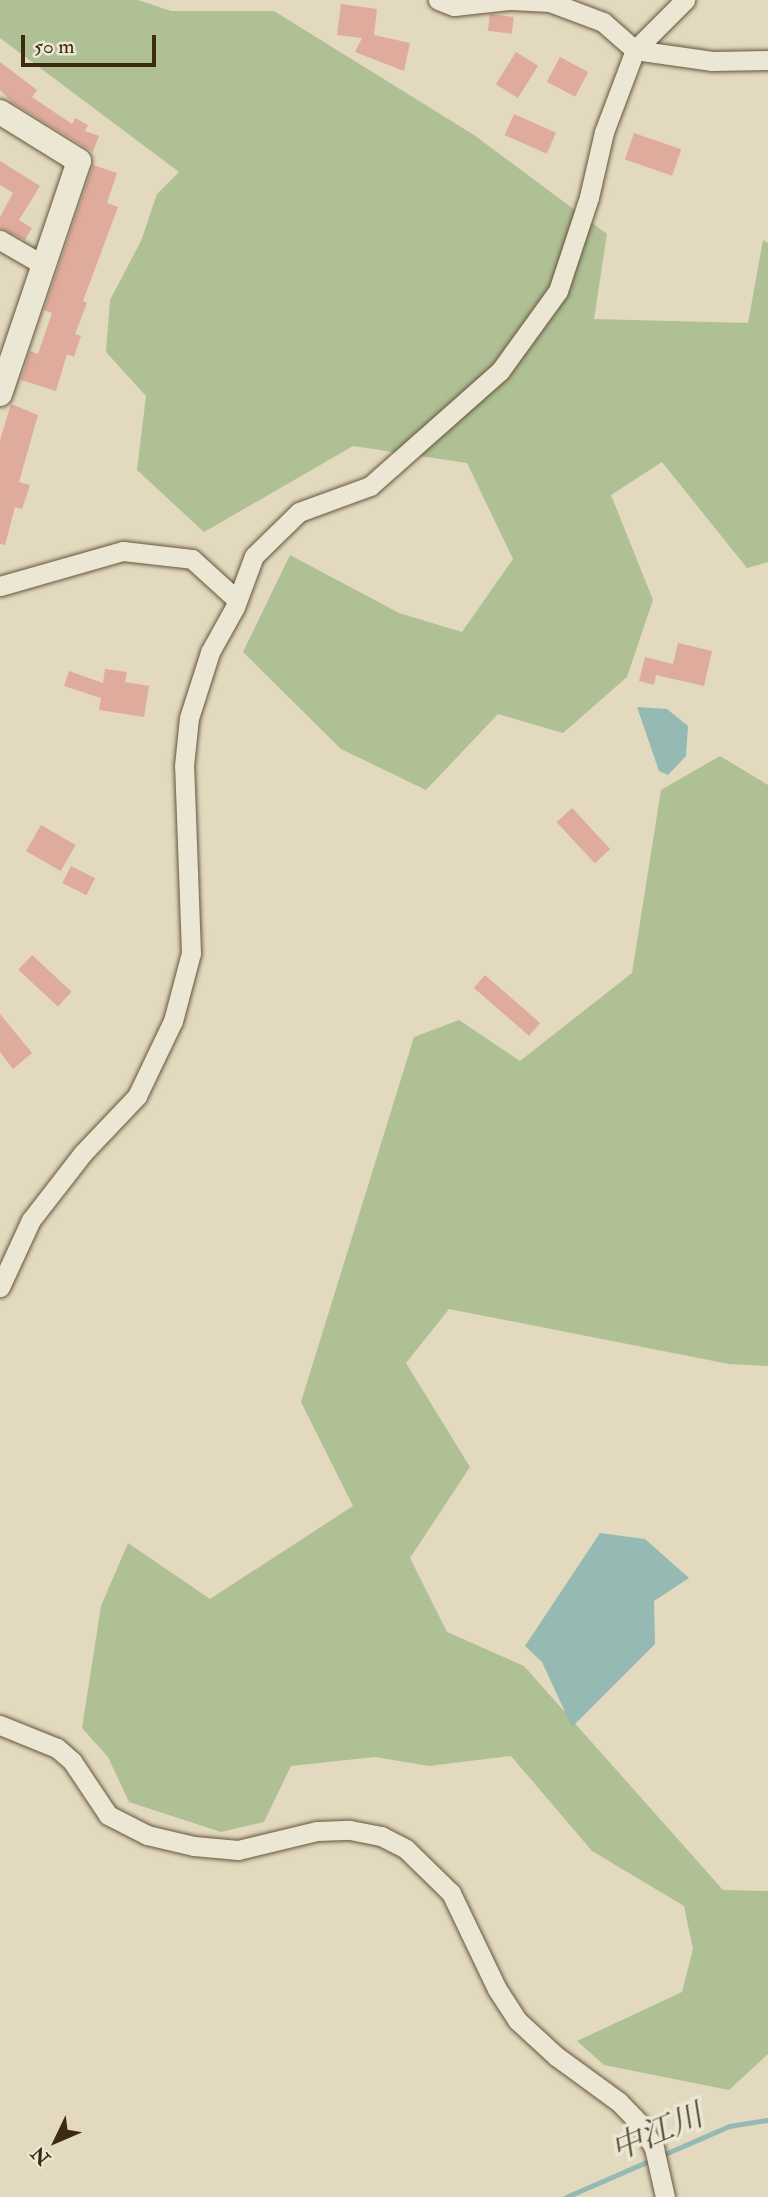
<!DOCTYPE html>
<meta charset="utf-8">
<style>
body{margin:0}
#map{position:relative;width:768px;height:2197px;overflow:hidden;background:#e2d9bf;font-family:"IM FELL Double Pica","Noto Serif JP",serif}
div>[style]{position:absolute}
.green>*{inset:0;background:#afc095}
.water>*{inset:0;background:#95bab4}
.stream>*{height:5px;margin:-2.5px;padding:0 2.5px;transform-origin:2.5px;border-radius:2.5px;background:#95bab4}
.building>*{inset:0;background:#dfab9c;transform-origin:0 0}
.roads{filter:drop-shadow(0 0 2px #67563b) drop-shadow(0 0 2px #67563b)}
.minor>*{height:19px;margin:-9.5px;padding:0 9.5px;transform-origin:9.5px;border-radius:9.5px;background:#ece6d5}
.tertiary>*{height:24px;margin:-12px;padding:0 12px;transform-origin:12px;border-radius:12px;background:#ece6d5}
span{translate:-50% -50%;white-space:nowrap;text-align:center;line-height:1.15;-webkit-text-stroke:7px #ece6d5;paint-order:stroke}
.water-label{font-size:32px;color:#544e38;font-style:italic}
.north{position:absolute;left:21px;top:2106px;width:70px;height:70px;-webkit-text-stroke:5px #ece6d5;paint-order:stroke;rotate:226deg;font-size:19px;font-weight:700;line-height:28px;text-align:center;color:#3e2a0f}
.north::after{content:'';display:block;margin:auto;width:24px;height:32px;background:#3e2a0f;clip-path:polygon(50% 0,100% 100%,50% 72%,0 100%)}
.scale{position:absolute;left:21px;top:35px;width:135px;height:32px;box-sizing:border-box;border:4px solid #3e2a0f;border-top:0;padding-left:9px;font-size:21px;line-height:24px;white-space:nowrap;color:#3e2a0f;-webkit-text-stroke:5px #ece6d5;paint-order:stroke}
</style>
<div id="map">
<div class="green">
<div style="clip-path:polygon(0 0,138px 0,171px 11px,274px 11px,474px 135px,607px 234px,594px 319px,748px 323px,763px 240px,768px 243px,768px 562px,747px 568px,662px 462px,611px 495px,653px 600px,627px 677px,563px 733px,498px 714px,426px 790px,341px 749px,243px 652px,290px 555px,399px 613px,462px 632px,513px 559px,467px 463px,353px 446px,204px 532px,137px 470px,146px 396px,106px 352px,110px 300px,141px 241px,157px 194px,179px 172px,0 38px)"></div>
<div style="clip-path:polygon(720px 756px,768px 785px,768px 1366px,729px 1364px,449px 1309px,406px 1363px,470px 1467px,410px 1558px,447px 1632px,524px 1666px,723px 1890px,768px 1891px,768px 2054px,729px 2090px,604px 2065px,577px 2041px,682px 1992px,693px 1949px,684px 1906px,592px 1851px,511px 1756px,429px 1766px,375px 1757px,291px 1766px,264px 1822px,221px 1832px,129px 1802px,108px 1757px,82px 1728px,101px 1606px,128px 1543px,210px 1599px,353px 1506px,301px 1402px,414px 1037px,459px 1020px,520px 1061px,632px 973px,661px 790px)"></div>
</div>
<div class="water">
<div style="clip-path:polygon(637px 707px,667px 709px,688px 726px,686px 756px,668px 775px,659px 771px)"></div>
<div style="clip-path:polygon(600px 1533px,645px 1539px,689px 1578px,654px 1601px,655px 1644px,572px 1727px,542px 1662px,525px 1646px)"></div>
</div>
<div class="stream">
<div style="left:566px;top:2197px;width:178px;rotate:-23.5deg"></div>
<div style="left:729px;top:2126px;width:39px;rotate:-9deg"></div>
</div>
<div class="building">
<div style="clip-path:polygon(341px 4px,377px 9px,374px 35px,410px 43px,404px 71px,355px 52px,362px 38px,337px 35px)"></div>
<div style="left:490px;top:14px;width:24px;height:17px;rotate:7deg"></div>
<div style="left:516px;top:52px;width:26px;height:38px;rotate:32deg"></div>
<div style="left:560px;top:57px;width:32px;height:28px;rotate:28deg"></div>
<div style="clip-path:polygon(0 62px,37px 90px,32px 97px,72px 124px,75px 118px,88px 125px,85px 131px,99px 136px,93px 152px,13px 103px,0 90px)"></div>
<div style="left:514px;top:114px;width:46px;height:23px;rotate:24deg"></div>
<div style="left:634px;top:133px;width:50px;height:28px;rotate:19deg"></div>
<div style="clip-path:polygon(0 161px,40px 186px,19px 220px,32px 228px,25px 240px,0 228px,0 217px,13px 193px,0 185px)"></div>
<div style="clip-path:polygon(93px 165px,117px 173px,107px 203px,118px 207px,83px 301px,87px 303px,75px 334px,81px 336px,74px 357px,67px 354px,56px 391px,21px 380px,30px 351px,38px 354px,52px 313px,44px 310px)"></div>
<div style="clip-path:polygon(11px 404px,38px 415px,19px 482px,30px 485px,22px 509px,15px 507px,5px 545px,0 544px,0 440px)"></div>
<div style="clip-path:polygon(678px 643px,712px 651px,704px 686px,656px 675px,654px 685px,639px 681px,645px 657px,673px 664px)"></div>
<div style="clip-path:polygon(105px 669px,127px 672px,125px 682px,149px 686px,144px 717px,99px 710px,101px 698px,64px 686px,69px 671px,103px 683px)"></div>
<div style="left:572px;top:808px;width:56px;height:21px;rotate:47deg"></div>
<div style="left:41px;top:825px;width:40px;height:30px;rotate:30deg"></div>
<div style="left:71px;top:866px;width:27px;height:19px;rotate:27deg"></div>
<div style="left:32px;top:955px;width:54px;height:20px;rotate:43deg"></div>
<div style="left:485px;top:975px;width:73px;height:17px;rotate:41deg"></div>
<div style="clip-path:polygon(0 1014px,32px 1053px,13px 1069px,0 1052px)"></div>
</div>
<div class="roads">
<div class="minor">
<div style="left:438px;top:0;width:17px;rotate:21deg"></div>
<div style="left:454px;top:6px;width:55px;rotate:-6.2deg"></div>
<div style="left:511px;top:0;width:39px;rotate:3deg"></div>
<div style="left:550px;top:2px;width:57px;rotate:20.7deg"></div>
<div style="left:603px;top:22px;width:43px;rotate:41.2deg"></div>
<div style="left:635px;top:50px;width:78px;rotate:8.1deg"></div>
<div style="left:712px;top:61px;width:56px;rotate:-1deg"></div>
<div style="left:0;top:240px;width:52px;rotate:30deg"></div>
<div style="left:0;top:586px;width:128px;rotate:-15.9deg"></div>
<div style="left:123px;top:551px;width:69px;rotate:6.6deg"></div>
<div style="left:192px;top:559px;width:61px;rotate:42.3deg"></div>
<div style="left:0;top:1287px;width:74px;rotate:-65.2deg"></div>
<div style="left:31px;top:1220px;width:85px;rotate:-52.2deg"></div>
<div style="left:83px;top:1153px;width:79px;rotate:-46.5deg"></div>
<div style="left:137px;top:1096px;width:83px;rotate:-64.4deg"></div>
<div style="left:173px;top:1021px;width:70px;rotate:-75.2deg"></div>
<div style="left:191px;top:953px;width:187px;rotate:-92.1deg"></div>
<div style="left:184px;top:766px;width:48px;rotate:-84.1deg"></div>
<div style="left:189px;top:718px;width:69px;rotate:-72.3deg"></div>
<div style="left:210px;top:652px;width:51px;rotate:-60.9deg"></div>
<div style="left:235px;top:607px;width:54px;rotate:-69.6deg"></div>
<div style="left:254px;top:556px;width:63px;rotate:-44.4deg"></div>
<div style="left:299px;top:512px;width:76px;rotate:-20.1deg"></div>
<div style="left:370px;top:486px;width:174px;rotate:-41.5deg"></div>
<div style="left:500px;top:371px;width:99px;rotate:-54.1deg"></div>
<div style="left:558px;top:291px;width:99px;rotate:-71.7deg"></div>
<div style="left:589px;top:197px;width:67px;rotate:-77deg"></div>
<div style="left:604px;top:132px;width:88px;rotate:-69.3deg"></div>
<div style="left:635px;top:50px;width:71px;rotate:-45deg"></div>
<div style="left:0;top:1725px;width:61px;rotate:22deg"></div>
<div style="left:57px;top:1748px;width:20px;rotate:41deg"></div>
<div style="left:72px;top:1761px;width:65px;rotate:56.3deg"></div>
<div style="left:108px;top:1815px;width:44px;rotate:27.1deg"></div>
<div style="left:147px;top:1835px;width:48px;rotate:13.2deg"></div>
<div style="left:194px;top:1846px;width:44px;rotate:5.2deg"></div>
<div style="left:238px;top:1850px;width:81px;rotate:-13.5deg"></div>
<div style="left:317px;top:1831px;width:33px;rotate:-2deg"></div>
<div style="left:350px;top:1830px;width:32px;rotate:11deg"></div>
<div style="left:381px;top:1836px;width:28px;rotate:27deg"></div>
<div style="left:406px;top:1849px;width:63px;rotate:44.4deg"></div>
<div style="left:451px;top:1893px;width:106px;rotate:64.4deg"></div>
<div style="left:497px;top:1989px;width:38px;rotate:57deg"></div>
<div style="left:518px;top:2021px;width:52px;rotate:42.6deg"></div>
<div style="left:556px;top:2056px;width:78px;rotate:36.1deg"></div>
<div style="left:619px;top:2102px;width:28px;rotate:46deg"></div>
<div style="left:638px;top:2122px;width:31px;rotate:58deg"></div>
<div style="left:654px;top:2148px;width:50px;rotate:77.3deg"></div>
</div>
<div class="tertiary">
<div style="left:0;top:112px;width:93px;rotate:31.8deg"></div>
<div style="left:79px;top:161px;width:246px;rotate:108.7deg"></div>
</div>
</div>
<div class="water-label">
<span style="left:657px;top:2133px;rotate:-23deg">中江川</span>
</div>
<div class="north">N</div>
<div class="scale">50 m</div>
</div>
